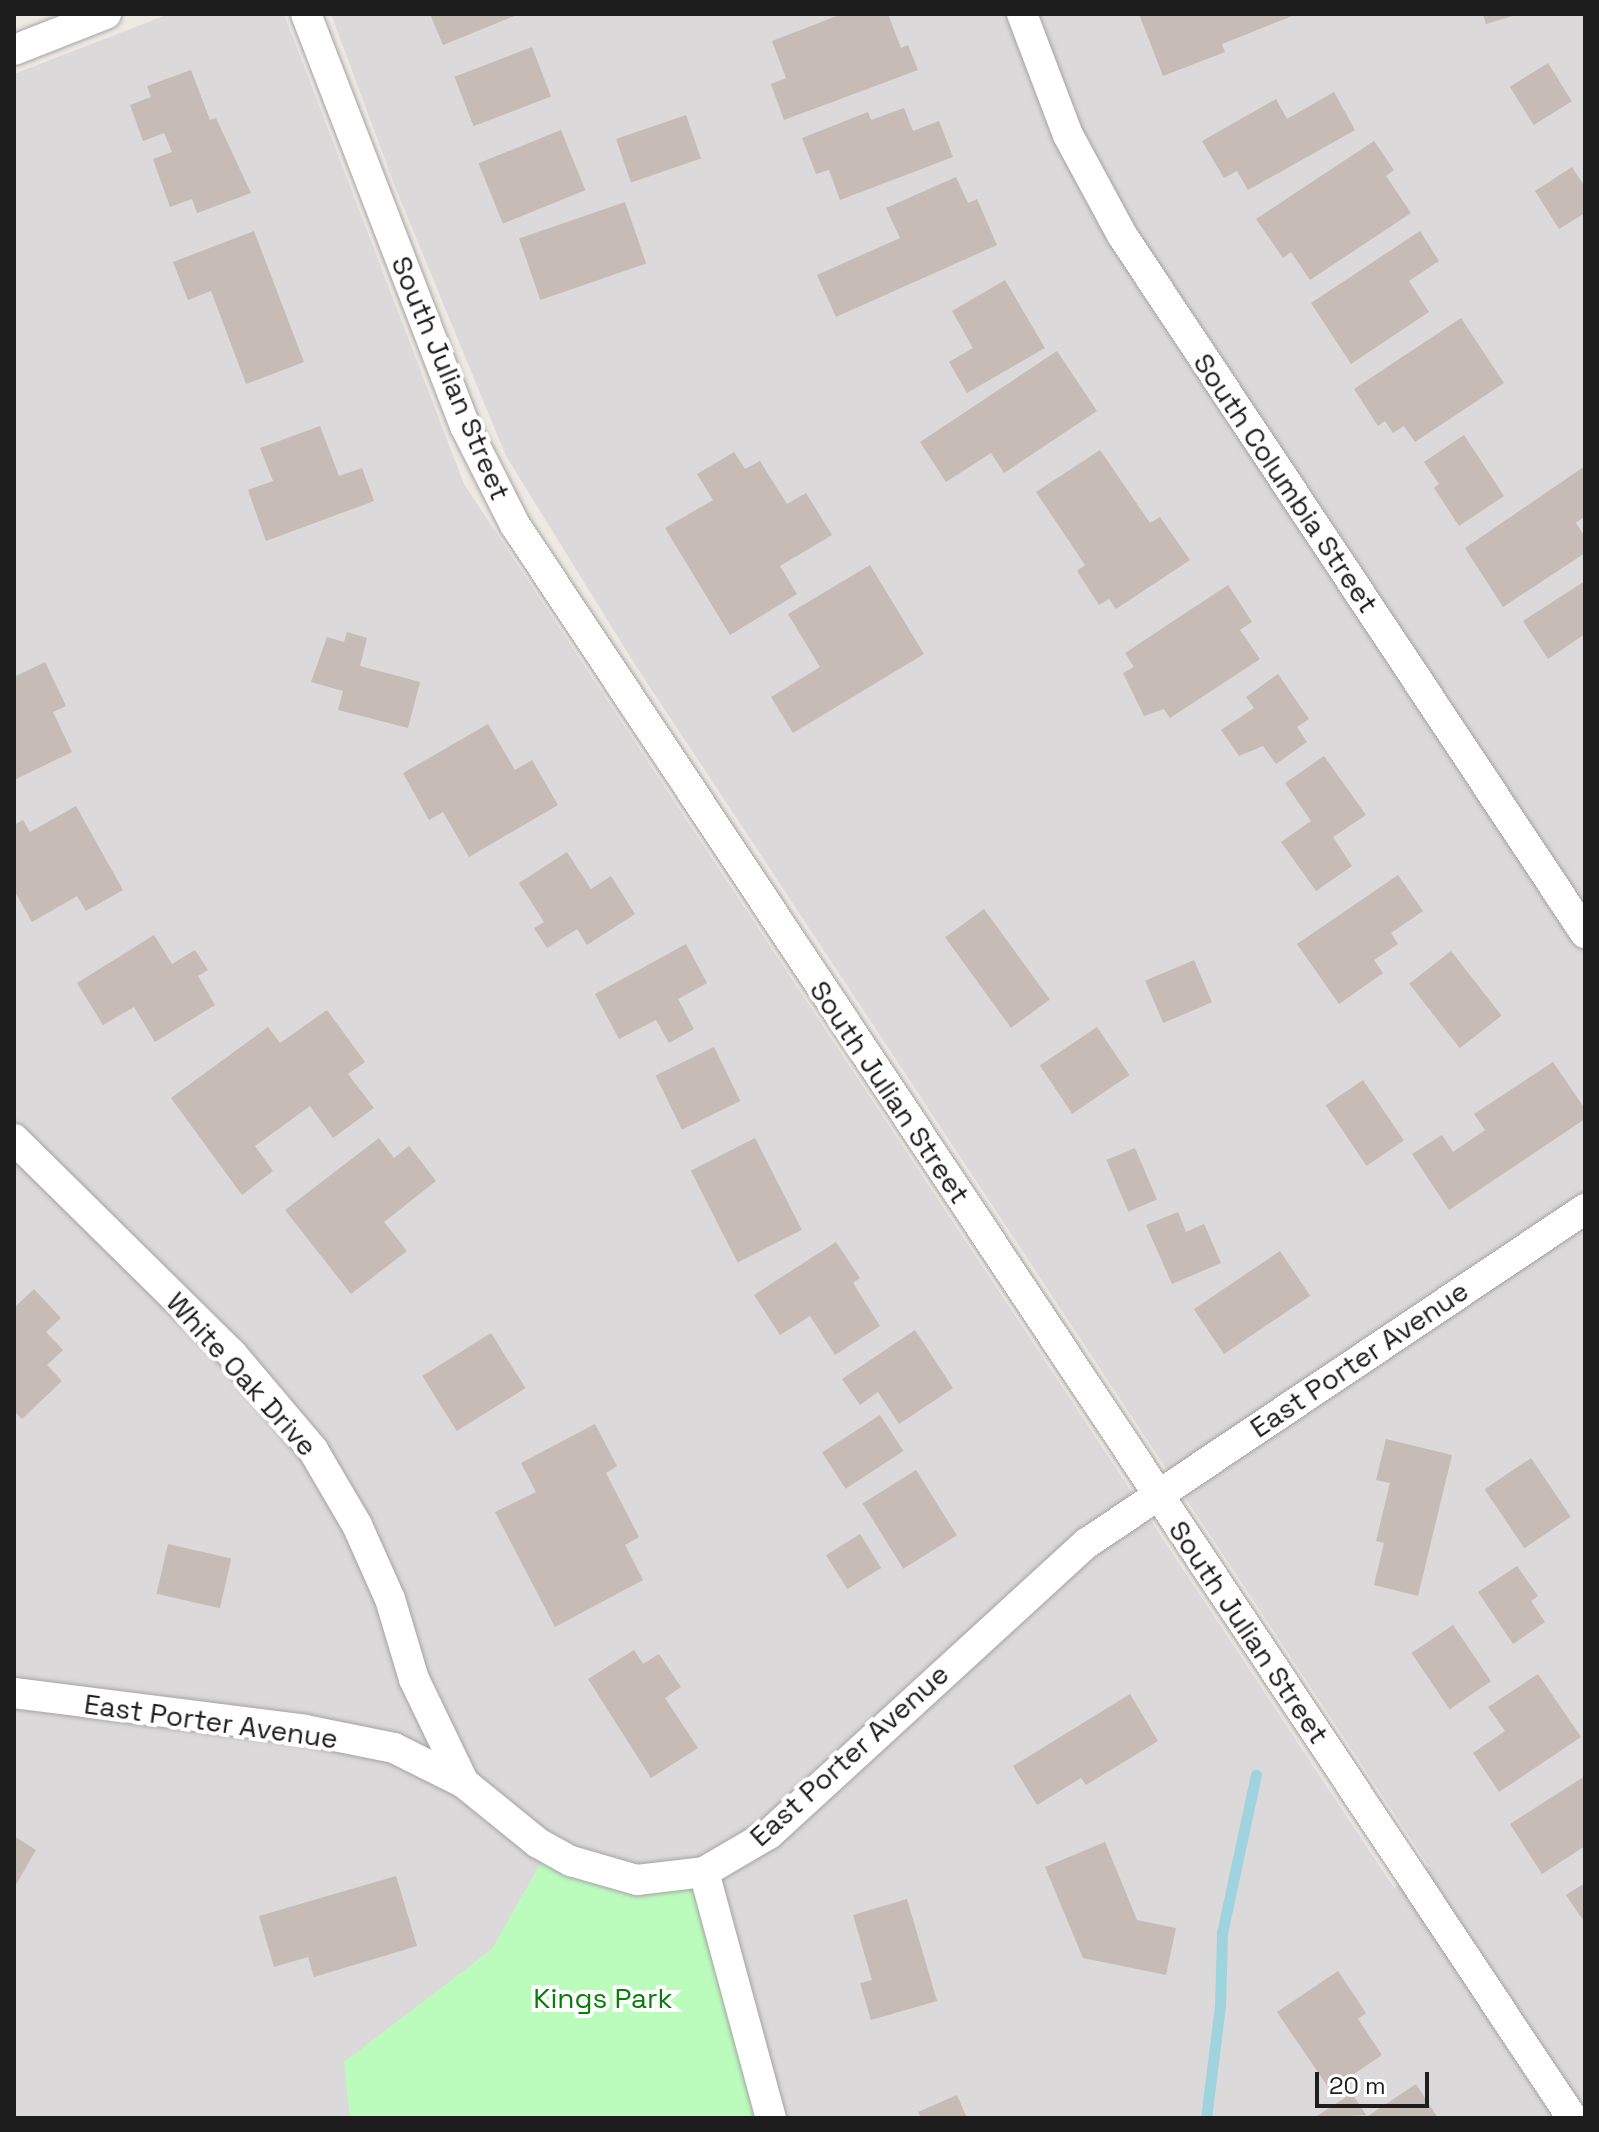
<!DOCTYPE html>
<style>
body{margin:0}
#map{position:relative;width:1599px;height:2132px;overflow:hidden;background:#eee9e2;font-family:"Space Grotesk",sans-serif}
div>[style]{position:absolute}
.residential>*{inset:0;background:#dbd9d9}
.park>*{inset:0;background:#bbfcbd}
.stream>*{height:11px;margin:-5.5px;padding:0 5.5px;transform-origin:5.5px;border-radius:5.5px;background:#9fd4df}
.building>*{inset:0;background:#c6bbb5;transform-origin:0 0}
.roads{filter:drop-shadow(0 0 2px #a4a4a4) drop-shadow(0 0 2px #a4a4a4)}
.street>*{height:30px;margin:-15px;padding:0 15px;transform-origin:15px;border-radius:15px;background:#fff}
span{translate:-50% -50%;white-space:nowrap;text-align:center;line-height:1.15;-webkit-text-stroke:8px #fff;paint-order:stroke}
.street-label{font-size:28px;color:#1d1d1d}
.park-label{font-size:28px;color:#067f09}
.frame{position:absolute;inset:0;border:16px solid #1d1d1d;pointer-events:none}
.scale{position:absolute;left:1315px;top:2072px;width:114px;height:36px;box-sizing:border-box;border:4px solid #1d1d1d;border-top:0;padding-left:10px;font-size:24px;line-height:28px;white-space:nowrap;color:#1d1d1d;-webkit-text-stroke:6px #fff;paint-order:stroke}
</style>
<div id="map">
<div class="residential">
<div style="clip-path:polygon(169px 14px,284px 14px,464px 484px,1394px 1888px,1428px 1865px,634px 663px,506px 456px,396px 189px,331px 14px,1585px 14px,1585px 2118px,14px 2118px,14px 74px)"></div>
</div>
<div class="park">
<div style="clip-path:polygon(546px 1854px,701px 1877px,759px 2118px,350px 2118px,344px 2062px,492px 1949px)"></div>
</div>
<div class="stream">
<div style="left:1206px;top:2118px;width:113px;rotate:-82.9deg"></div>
<div style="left:1220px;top:2006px;width:73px;rotate:-88.4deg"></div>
<div style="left:1222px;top:1933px;width:162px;rotate:-77.9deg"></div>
</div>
<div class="building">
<div style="clip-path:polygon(430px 14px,519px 14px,443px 45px)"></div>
<div style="clip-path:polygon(842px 14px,888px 14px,901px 48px,908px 45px,918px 70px,784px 120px,771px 84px,786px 78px,772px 41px)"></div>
<div style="clip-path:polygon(1139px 14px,1297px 14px,1222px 44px,1225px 52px,1163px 76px)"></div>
<div style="clip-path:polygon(1483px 14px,1516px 14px,1516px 15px,1486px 24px)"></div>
<div style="left:532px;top:47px;width:53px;height:83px;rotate:69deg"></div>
<div style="left:1548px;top:63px;width:45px;height:45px;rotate:58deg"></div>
<div style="clip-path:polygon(191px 70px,210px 120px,216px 118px,251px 193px,197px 213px,192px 199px,170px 207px,153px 159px,172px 152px,164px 133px,143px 141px,130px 105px,151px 97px,147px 86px)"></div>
<div style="clip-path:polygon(1334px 92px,1355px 130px,1248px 190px,1237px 171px,1224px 178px,1202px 141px,1276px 99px,1287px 119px)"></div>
<div style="clip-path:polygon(904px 108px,913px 131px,939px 121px,953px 157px,840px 200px,829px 170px,816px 174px,802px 138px,868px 112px,871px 120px)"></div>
<div style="left:686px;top:115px;width:46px;height:74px;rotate:71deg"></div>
<div style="left:561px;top:130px;width:65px;height:89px;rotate:68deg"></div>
<div style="clip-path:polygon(1374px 141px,1394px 170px,1386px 176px,1411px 213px,1310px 280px,1291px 252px,1283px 258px,1256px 219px)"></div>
<div style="clip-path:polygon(1572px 167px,1585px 187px,1585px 213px,1559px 229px,1535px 191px)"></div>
<div style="clip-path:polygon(956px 177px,968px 203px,977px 199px,997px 245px,836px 317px,817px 275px,900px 238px,886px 208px)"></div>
<div style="left:625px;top:202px;width:65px;height:112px;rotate:71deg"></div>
<div style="clip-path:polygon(254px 231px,304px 362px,246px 384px,211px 291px,188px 300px,173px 262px)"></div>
<div style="clip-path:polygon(1420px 231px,1439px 261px,1409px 281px,1429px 312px,1351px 364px,1311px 303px)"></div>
<div style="clip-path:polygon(1005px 280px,1045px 348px,967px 393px,949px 362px,973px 348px,952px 311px)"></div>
<div style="clip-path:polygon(1461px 318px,1504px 383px,1415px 442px,1404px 426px,1393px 433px,1385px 421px,1378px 426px,1354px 389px)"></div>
<div style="clip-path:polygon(1057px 351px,1097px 411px,1004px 473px,991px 453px,946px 482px,920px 442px)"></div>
<div style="clip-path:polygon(320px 426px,339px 476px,362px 468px,374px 501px,266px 541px,248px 490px,273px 481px,260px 448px)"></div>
<div style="clip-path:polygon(1464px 435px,1504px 496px,1459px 526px,1434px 488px,1439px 484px,1424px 462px)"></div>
<div style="clip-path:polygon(1100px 450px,1150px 523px,1160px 517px,1190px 560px,1116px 609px,1109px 599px,1099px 605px,1077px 571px,1085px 565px,1036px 492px)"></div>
<div style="clip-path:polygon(734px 452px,745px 469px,760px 461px,787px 504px,806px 493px,832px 535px,780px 566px,797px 594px,730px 635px,665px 528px,713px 500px,697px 474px)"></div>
<div style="clip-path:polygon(1585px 466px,1585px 516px,1576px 523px,1585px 537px,1585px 553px,1503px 607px,1465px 548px)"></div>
<div style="clip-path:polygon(870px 565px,924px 654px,793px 733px,771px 697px,820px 667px,788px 614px)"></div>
<div style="clip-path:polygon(1585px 581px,1585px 634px,1548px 659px,1523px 621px)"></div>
<div style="clip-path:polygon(1228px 585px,1252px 622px,1240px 630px,1260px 659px,1170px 718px,1164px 709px,1144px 716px,1123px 673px,1134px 667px,1125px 653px)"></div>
<div style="clip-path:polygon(347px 632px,367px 638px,360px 666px,420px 682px,408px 728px,338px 710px,343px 691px,311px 682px,327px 637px,344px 642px)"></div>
<div style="clip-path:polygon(45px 662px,66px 706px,53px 712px,72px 752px,14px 780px,14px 677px)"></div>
<div style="clip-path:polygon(1278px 674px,1309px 719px,1297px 727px,1307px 742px,1276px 764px,1263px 746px,1239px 756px,1221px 730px,1254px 708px,1246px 697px)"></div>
<div style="clip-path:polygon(488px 724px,515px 770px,532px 760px,558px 805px,469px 857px,443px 812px,429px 820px,403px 773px)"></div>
<div style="clip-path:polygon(1324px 756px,1366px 815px,1333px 837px,1352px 866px,1316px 891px,1281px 842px,1311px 821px,1285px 783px)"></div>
<div style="clip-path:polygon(76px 806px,123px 890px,86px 911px,77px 896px,32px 922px,14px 890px,14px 825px,23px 820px,30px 832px)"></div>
<div style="clip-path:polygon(567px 852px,591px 889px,611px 876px,635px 914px,587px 945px,577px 929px,547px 948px,534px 928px,544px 922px,519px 883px)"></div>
<div style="clip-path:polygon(1398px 875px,1423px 911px,1391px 933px,1398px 944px,1374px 960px,1383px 973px,1339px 1004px,1297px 944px)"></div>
<div style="left:984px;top:909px;width:112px;height:48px;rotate:54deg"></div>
<div style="clip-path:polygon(154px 935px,172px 964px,195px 950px,208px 970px,198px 976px,215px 1005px,155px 1042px,134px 1007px,103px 1025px,77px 983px)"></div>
<div style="clip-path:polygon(686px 944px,707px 983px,678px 999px,694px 1029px,669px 1043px,656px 1020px,619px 1039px,595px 994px)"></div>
<div style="left:1451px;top:951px;width:82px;height:53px;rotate:52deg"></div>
<div style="left:1194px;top:960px;width:46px;height:53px;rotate:67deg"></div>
<div style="clip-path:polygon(327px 1010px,365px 1062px,348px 1074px,374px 1108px,333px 1138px,310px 1106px,255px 1146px,273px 1171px,242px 1195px,171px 1098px,268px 1027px,280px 1043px)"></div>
<div style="left:1097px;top:1027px;width:58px;height:69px;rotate:56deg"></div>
<div style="left:714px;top:1047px;width:60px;height:65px;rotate:64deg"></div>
<div style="clip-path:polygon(1553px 1062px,1585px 1109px,1585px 1119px,1449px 1210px,1412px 1154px,1442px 1135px,1453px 1152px,1485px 1130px,1474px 1114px)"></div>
<div style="left:1363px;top:1080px;width:73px;height:45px;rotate:56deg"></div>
<div style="clip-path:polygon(379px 1138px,394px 1158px,409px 1146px,436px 1181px,384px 1222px,407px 1251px,351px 1294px,285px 1210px)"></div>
<div style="left:755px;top:1138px;width:103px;height:72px;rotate:63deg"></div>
<div style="left:1135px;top:1148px;width:56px;height:31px;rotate:67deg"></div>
<div style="clip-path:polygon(1178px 1212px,1186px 1232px,1204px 1224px,1221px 1263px,1172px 1284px,1146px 1225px)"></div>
<div style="clip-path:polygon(836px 1242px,860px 1278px,853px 1283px,880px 1326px,835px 1355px,810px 1316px,780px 1335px,754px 1295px)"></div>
<div style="left:1280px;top:1251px;width:54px;height:104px;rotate:56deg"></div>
<div style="clip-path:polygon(34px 1289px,61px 1318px,46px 1332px,63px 1350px,47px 1365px,62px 1381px,22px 1419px,14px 1411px,14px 1308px)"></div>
<div style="clip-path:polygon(915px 1330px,953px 1388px,899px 1424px,878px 1392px,860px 1405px,842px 1379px)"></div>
<div style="left:491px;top:1333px;width:65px;height:81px;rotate:58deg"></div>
<div style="left:880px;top:1415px;width:43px;height:69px;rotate:57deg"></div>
<div style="clip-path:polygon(595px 1424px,617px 1466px,606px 1473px,639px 1537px,625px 1545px,643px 1580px,555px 1627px,495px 1512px,536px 1492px,521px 1463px)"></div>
<div style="clip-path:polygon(1386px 1439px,1452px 1455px,1418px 1596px,1374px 1585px,1384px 1543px,1376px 1541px,1390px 1483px,1376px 1480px)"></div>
<div style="left:1531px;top:1458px;width:71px;height:56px;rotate:56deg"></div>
<div style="left:916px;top:1470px;width:77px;height:63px;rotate:58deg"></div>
<div style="left:860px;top:1534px;width:40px;height:40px;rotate:58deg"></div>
<div style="left:168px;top:1544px;width:65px;height:51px;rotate:13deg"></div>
<div style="clip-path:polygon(1517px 1566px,1538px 1596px,1531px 1601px,1545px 1622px,1513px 1644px,1478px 1592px)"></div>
<div style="left:1453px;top:1625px;width:68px;height:50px;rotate:56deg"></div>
<div style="clip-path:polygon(634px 1650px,643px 1664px,659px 1654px,681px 1687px,665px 1698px,698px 1748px,651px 1778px,588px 1679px)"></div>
<div style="clip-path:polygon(1538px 1674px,1581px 1737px,1499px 1792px,1473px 1753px,1505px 1731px,1488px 1707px)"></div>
<div style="clip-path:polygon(1130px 1694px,1158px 1741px,1086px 1785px,1081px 1778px,1037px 1805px,1013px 1766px)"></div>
<div style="clip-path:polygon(1585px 1776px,1585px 1846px,1542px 1874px,1510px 1824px)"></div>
<div style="clip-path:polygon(14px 1836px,36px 1850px,14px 1888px)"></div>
<div style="clip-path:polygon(1105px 1842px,1137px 1920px,1176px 1928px,1166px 1975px,1083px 1958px,1045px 1867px)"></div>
<div style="clip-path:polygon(396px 1876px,417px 1946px,314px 1977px,308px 1957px,274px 1967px,259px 1916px)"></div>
<div style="clip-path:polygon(1585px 1883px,1585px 1923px,1566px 1895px)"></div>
<div style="clip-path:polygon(907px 1899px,937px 2001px,871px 2020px,860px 1983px,872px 1980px,853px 1915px)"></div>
<div style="clip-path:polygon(1338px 1971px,1366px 2013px,1358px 2019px,1382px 2055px,1330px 2090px,1277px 2012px)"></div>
<div style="clip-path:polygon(1416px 2084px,1438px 2118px,1365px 2118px)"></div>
<div style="clip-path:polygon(1352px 2093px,1366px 2115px,1314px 2118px)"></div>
<div style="clip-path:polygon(957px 2095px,967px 2118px,921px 2118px,918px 2112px)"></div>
</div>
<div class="roads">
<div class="street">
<div style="left:306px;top:14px;width:442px;rotate:68.9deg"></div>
<div style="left:465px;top:426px;width:111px;rotate:63.2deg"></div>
<div style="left:515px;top:525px;width:1912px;rotate:56.43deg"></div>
<div style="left:1022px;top:14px;width:129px;rotate:69.2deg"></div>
<div style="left:1068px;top:135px;width:114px;rotate:61.6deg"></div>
<div style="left:1122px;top:235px;width:838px;rotate:56.44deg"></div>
<div style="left:14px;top:50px;width:99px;rotate:-21.4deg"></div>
<div style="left:14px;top:1139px;width:306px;rotate:44.6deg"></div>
<div style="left:232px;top:1354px;width:126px;rotate:49.8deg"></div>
<div style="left:313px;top:1450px;width:87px;rotate:59.6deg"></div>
<div style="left:357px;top:1525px;width:81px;rotate:66deg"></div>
<div style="left:390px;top:1599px;width:84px;rotate:73.3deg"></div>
<div style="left:414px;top:1679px;width:115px;rotate:64.3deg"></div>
<div style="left:14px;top:1693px;width:293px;rotate:7.2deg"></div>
<div style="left:305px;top:1730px;width:91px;rotate:11.4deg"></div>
<div style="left:394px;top:1748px;width:78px;rotate:26.6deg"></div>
<div style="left:464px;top:1783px;width:95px;rotate:39deg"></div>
<div style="left:538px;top:1843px;width:38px;rotate:29deg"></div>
<div style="left:571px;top:1861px;width:69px;rotate:16.1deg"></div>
<div style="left:637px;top:1880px;width:67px;rotate:-6.8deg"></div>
<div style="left:704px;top:1872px;width:75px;rotate:-30.3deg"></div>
<div style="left:769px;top:1834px;width:431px;rotate:-42.5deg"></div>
<div style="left:1087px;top:1543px;width:600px;rotate:-33.85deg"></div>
<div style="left:704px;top:1872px;width:255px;rotate:74.8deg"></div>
</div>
</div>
<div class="street-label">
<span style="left:451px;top:378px;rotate:67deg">South Julian Street</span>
<span style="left:1286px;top:483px;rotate:56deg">South Columbia Street</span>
<span style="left:890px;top:1092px;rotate:56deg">South Julian Street</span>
<span style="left:1359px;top:1359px;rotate:-34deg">East Porter Avenue</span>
<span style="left:242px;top:1374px;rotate:48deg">White Oak Drive</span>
<span style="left:1249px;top:1632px;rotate:56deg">South Julian Street</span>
<span style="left:211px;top:1721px;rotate:8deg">East Porter Avenue</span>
<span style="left:849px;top:1755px;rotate:-42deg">East Porter Avenue</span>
</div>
<div class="park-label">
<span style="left:603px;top:1998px">Kings Park</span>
</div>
<div class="frame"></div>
<div class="scale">20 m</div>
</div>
